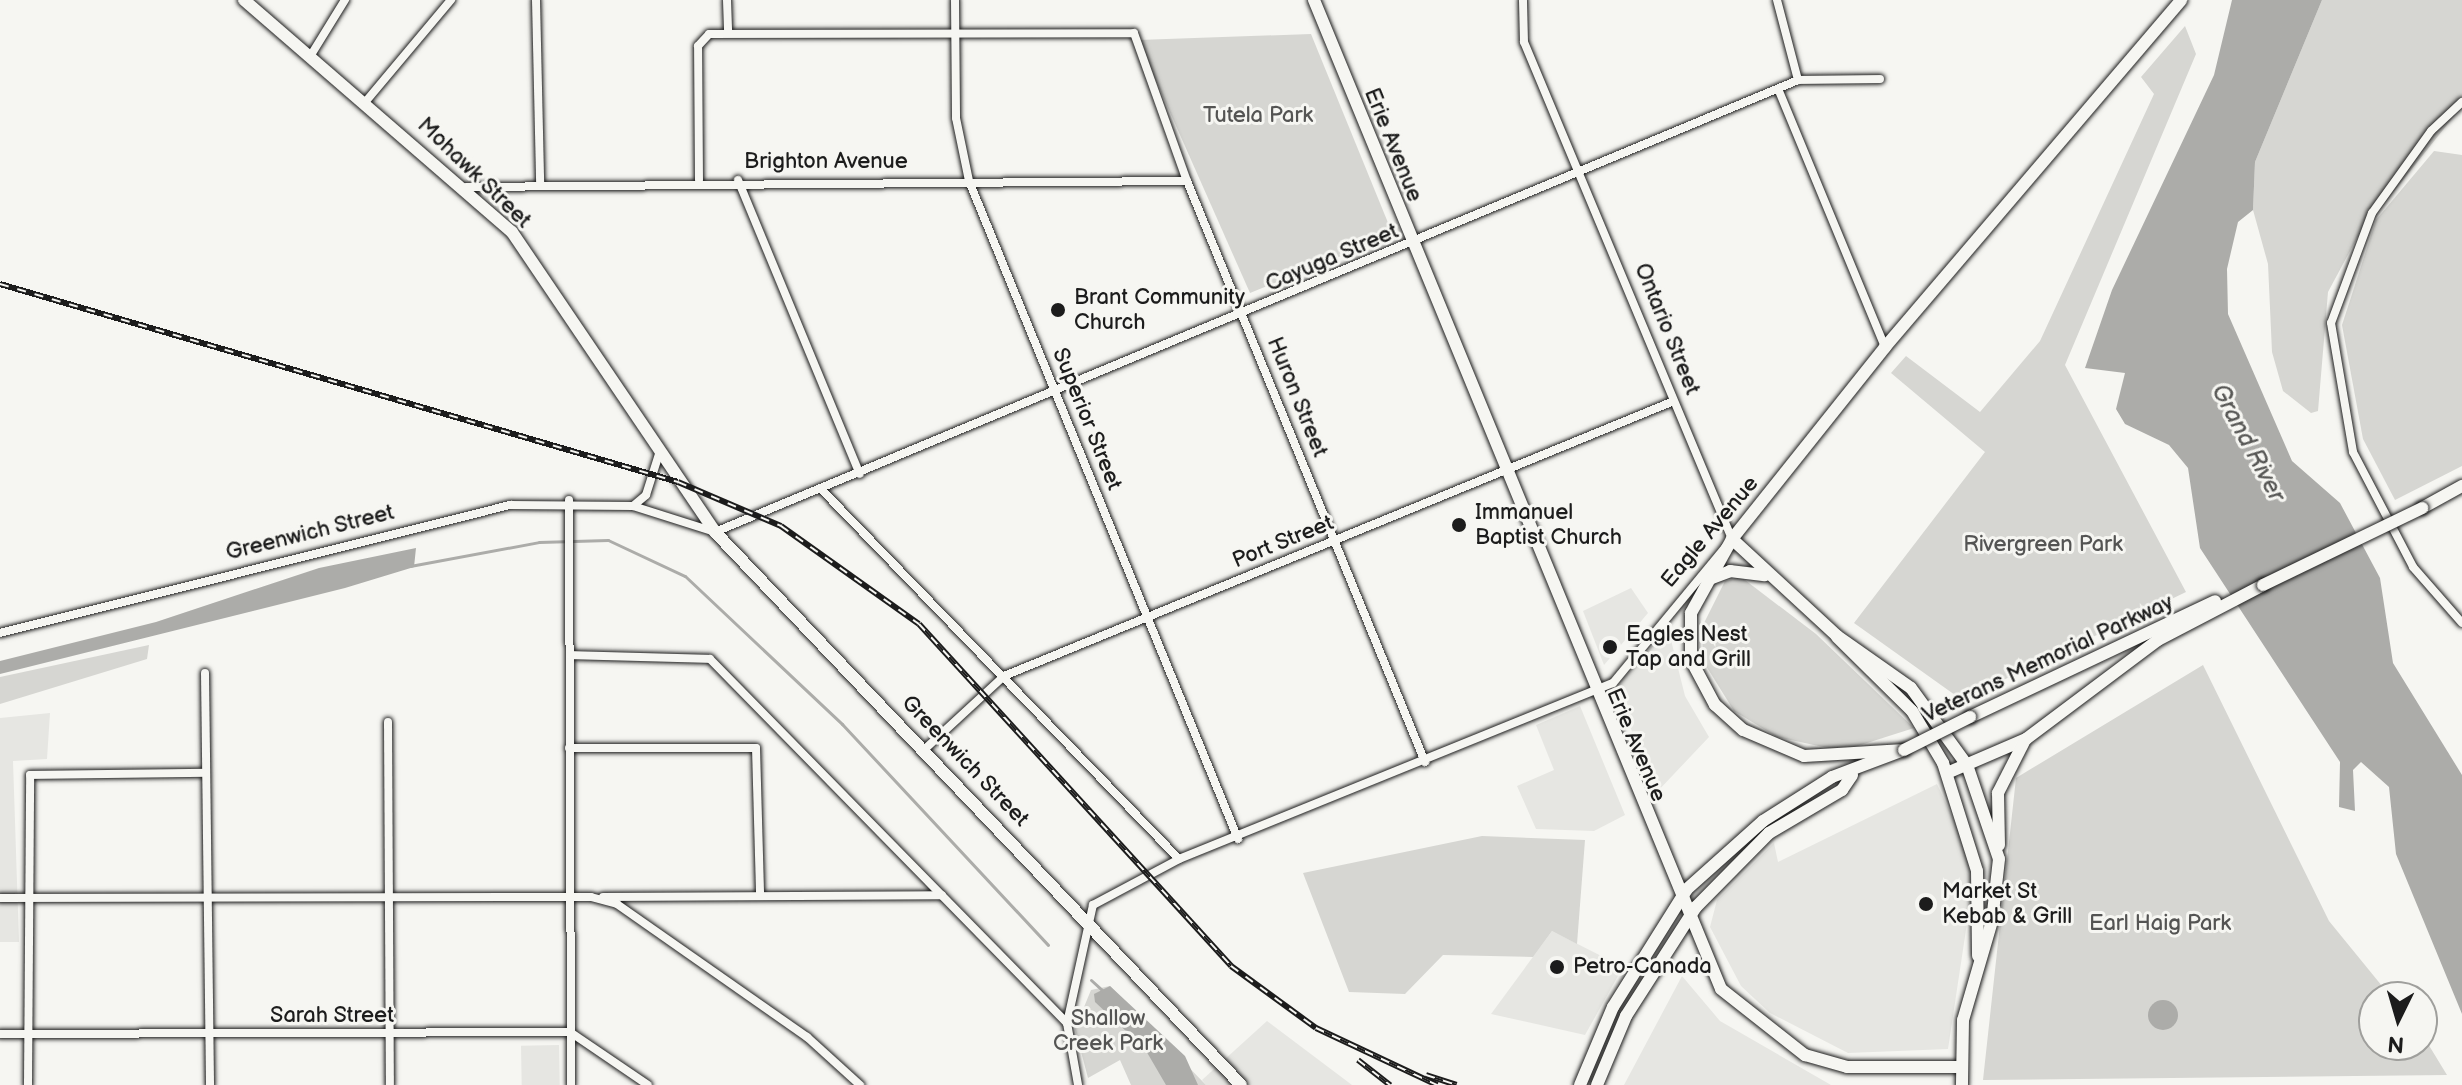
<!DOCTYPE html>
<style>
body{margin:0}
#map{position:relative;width:2462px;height:1085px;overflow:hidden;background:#f6f6f2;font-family:"Balsamiq Sans",sans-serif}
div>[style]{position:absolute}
.built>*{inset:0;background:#e6e6e2;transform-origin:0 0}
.green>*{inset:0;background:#d6d6d2}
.water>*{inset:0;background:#acaca9}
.round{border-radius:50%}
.stream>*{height:3px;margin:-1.5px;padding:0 1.5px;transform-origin:1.5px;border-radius:1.5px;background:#acaca9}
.roads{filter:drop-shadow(0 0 2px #1c1c1c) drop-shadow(0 0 2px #1c1c1c)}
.street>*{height:8px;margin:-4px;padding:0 4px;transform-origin:4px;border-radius:4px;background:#f6f6f2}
.secondary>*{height:12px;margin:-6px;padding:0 6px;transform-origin:6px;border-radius:6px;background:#f6f6f2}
.rail>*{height:6px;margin-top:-3px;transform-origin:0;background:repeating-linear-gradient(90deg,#f6f6f2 0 9px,#1c1c1c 0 18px);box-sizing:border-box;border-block:2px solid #1c1c1c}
.bridges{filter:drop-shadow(0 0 2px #1c1c1c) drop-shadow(0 0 2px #1c1c1c)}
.secondary-bridge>*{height:12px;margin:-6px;padding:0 6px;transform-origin:6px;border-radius:6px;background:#f6f6f2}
.dots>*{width:22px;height:22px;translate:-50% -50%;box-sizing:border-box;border:4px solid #f6f6f2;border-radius:50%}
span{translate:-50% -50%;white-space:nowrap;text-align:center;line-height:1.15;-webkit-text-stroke:6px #f6f6f2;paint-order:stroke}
.park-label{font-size:22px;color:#545453}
.street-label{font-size:22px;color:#1c1c1c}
.poi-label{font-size:22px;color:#1c1c1c}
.left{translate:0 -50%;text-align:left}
.water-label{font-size:24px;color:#565654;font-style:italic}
.north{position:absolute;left:2358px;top:981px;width:80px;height:80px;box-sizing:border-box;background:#f6f6f2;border:2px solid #9f9f9c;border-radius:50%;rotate:185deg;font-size:22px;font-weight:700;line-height:32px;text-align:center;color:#1c1c1c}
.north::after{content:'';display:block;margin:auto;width:28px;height:36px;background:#1c1c1c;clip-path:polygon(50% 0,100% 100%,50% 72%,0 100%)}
</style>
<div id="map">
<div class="built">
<div style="clip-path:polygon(1631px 588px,1648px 613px,1604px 665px,1583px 611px)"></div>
<div style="clip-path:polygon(1668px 628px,1685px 696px,1709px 737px,1656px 793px,1615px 688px)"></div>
<div style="clip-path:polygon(1580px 706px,1625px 815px,1594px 831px,1536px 829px,1517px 786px,1554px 770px,1536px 725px)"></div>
<div style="clip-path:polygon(50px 713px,47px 759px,13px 761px,19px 942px,0 942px,0 718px)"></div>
<div style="clip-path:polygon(1937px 784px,1966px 846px,1972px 890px,1948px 1049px,1848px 1053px,1770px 1013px,1741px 986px,1710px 927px,1717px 900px,1774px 843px,1778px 862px)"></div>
<div style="clip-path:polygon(1552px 931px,1623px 967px,1585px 1035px,1491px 1014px)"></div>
<div style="clip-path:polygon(1682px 976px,1720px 1021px,1831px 1085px,1624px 1085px)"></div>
<div style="clip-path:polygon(1267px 1021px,1352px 1085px,1206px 1085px,1202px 1080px)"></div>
<div style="left:559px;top:1045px;width:40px;height:38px;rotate:89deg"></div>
</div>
<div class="green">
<div style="clip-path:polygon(2322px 0,2462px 0,2462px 106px,2357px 238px,2328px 292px,2318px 411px,2311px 413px,2283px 391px,2272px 352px,2268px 264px,2253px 210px,2255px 162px)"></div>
<div style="clip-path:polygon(2185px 26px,2196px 54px,2065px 365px,2186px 592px,1962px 700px,1854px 623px,1985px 452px,1891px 373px,1906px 356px,1980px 412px,2040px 341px,2154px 94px,2141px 77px)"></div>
<div style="clip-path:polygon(1311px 34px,1393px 235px,1250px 293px,1138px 40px)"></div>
<div style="clip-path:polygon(2434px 151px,2462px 155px,2462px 466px,2395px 500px,2363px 439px,2342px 325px,2376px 220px)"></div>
<div style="clip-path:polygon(1741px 577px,1816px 634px,1914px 728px,1842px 751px,1777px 737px,1734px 711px,1703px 661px,1702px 627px,1725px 581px)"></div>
<div style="clip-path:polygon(149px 645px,147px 659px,0 704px,0 677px)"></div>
<div style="clip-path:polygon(2203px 665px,2329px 921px,2391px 997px,2374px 997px,2374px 1045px,2422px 1045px,2422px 1034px,2447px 1075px,1983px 1080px,2016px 778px)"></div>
<div style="clip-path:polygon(1482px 836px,1585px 840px,1577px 944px,1552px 931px,1533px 957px,1443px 955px,1405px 994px,1349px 992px,1303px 873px)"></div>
<div style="clip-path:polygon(1110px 986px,1206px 1085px,1131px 1085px,1120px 1060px,1088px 1078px,1075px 1029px,1091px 990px)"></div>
</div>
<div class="water">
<div style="clip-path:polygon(2232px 0,2322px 0,2255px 162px,2253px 210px,2238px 222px,2227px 269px,2228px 314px,2292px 461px,2340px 503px,2380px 578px,2393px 663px,2462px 775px,2462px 1014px,2396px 854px,2389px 787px,2361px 762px,2353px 770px,2355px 811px,2339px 807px,2340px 762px,2200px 548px,2188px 468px,2169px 445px,2125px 424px,2116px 409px,2125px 373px,2085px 368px,2112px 290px,2214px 75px)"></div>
<div style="clip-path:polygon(416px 548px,414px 567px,345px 588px,0 674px,0 661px,156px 622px,319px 568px)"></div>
<div style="clip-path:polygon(1110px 986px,1185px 1056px,1198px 1085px,1166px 1085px,1145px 1049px,1095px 1002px,1094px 994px)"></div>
<div class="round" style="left:2148px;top:1000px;width:30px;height:30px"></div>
</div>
<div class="stream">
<div style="left:410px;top:566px;width:131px;rotate:-10.5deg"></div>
<div style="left:539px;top:542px;width:69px;rotate:-1.7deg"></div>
<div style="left:608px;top:540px;width:85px;rotate:25.1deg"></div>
<div style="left:685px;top:576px;width:216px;rotate:43.3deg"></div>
<div style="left:842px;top:724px;width:302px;rotate:47deg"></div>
<div style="left:1091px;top:980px;width:15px;rotate:42deg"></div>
</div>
<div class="roads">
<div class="street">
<div style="left:536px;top:0;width:182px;rotate:88.7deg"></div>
<div style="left:727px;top:0;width:32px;rotate:88deg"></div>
<div style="left:955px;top:0;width:118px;rotate:89.5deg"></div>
<div style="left:956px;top:118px;width:64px;rotate:78.3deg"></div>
<div style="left:969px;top:181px;width:711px;rotate:67.76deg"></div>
<div style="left:1777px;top:0;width:83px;rotate:75.3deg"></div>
<div style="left:311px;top:55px;width:65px;rotate:-58.3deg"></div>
<div style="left:1779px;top:91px;width:277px;rotate:67.5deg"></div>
<div style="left:367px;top:100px;width:131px;rotate:-50deg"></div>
<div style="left:2462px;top:102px;width:42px;rotate:136.9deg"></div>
<div style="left:2431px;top:131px;width:101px;rotate:125.7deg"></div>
<div style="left:2372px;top:213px;width:117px;rotate:110.4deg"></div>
<div style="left:2331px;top:323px;width:131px;rotate:80.3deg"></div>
<div style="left:2353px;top:452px;width:130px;rotate:62.4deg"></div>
<div style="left:2413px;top:567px;width:74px;rotate:48.8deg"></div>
<div style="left:699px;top:180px;width:134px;rotate:-90.4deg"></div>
<div style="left:698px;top:46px;width:16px;rotate:-47deg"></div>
<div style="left:709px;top:34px;width:425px;rotate:-0.1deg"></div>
<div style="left:1134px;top:33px;width:157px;rotate:70.3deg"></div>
<div style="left:1187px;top:181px;width:628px;rotate:67.72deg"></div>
<div style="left:738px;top:180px;width:318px;rotate:67.5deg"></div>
<div style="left:466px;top:187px;width:721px;rotate:-0.48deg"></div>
<div style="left:822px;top:490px;width:513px;rotate:45.95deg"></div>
<div style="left:569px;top:500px;width:585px;rotate:89.8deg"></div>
<div style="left:633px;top:506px;width:17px;rotate:-40deg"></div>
<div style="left:646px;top:495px;width:43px;rotate:-72.4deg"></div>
<div style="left:0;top:633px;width:526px;rotate:-14.09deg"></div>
<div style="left:510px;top:505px;width:123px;rotate:0.5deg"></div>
<div style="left:633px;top:506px;width:86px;rotate:17.6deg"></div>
<div style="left:715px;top:532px;width:1174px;rotate:-22.65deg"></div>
<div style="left:1798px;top:80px;width:82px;rotate:-0.7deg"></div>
<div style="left:571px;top:655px;width:139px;rotate:1.6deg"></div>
<div style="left:710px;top:659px;width:510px;rotate:45.56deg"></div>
<div style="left:1067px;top:1023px;width:63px;rotate:79.9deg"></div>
<div style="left:205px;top:673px;width:412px;rotate:89.3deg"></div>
<div style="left:388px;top:722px;width:363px;rotate:89.7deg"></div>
<div style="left:569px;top:748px;width:187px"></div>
<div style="left:756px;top:748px;width:147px;rotate:88.4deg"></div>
<div style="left:926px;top:748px;width:106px;rotate:-42.7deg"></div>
<div style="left:1004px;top:676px;width:724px;rotate:-22.32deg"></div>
<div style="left:603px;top:897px;width:339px;rotate:-0.3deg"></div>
<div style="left:0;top:898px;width:591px;rotate:-0.1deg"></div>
<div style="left:591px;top:897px;width:27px;rotate:15deg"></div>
<div style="left:617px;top:904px;width:232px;rotate:35deg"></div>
<div style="left:807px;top:1037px;width:72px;rotate:42.2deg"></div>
<div style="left:1067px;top:1023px;width:121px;rotate:-77.6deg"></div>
<div style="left:1093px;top:905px;width:98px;rotate:-28.1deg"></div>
<div style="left:1179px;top:859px;width:468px;rotate:-22.1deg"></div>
<div style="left:1613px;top:683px;width:187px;rotate:-50.4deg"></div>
<div style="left:1732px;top:539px;width:539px;rotate:-112.71deg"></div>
<div style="left:1524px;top:42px;width:42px;rotate:-91.4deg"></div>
<div style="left:0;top:1034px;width:570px;rotate:-0.2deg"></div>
<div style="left:570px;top:1032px;width:94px;rotate:34.2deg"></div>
<div style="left:28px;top:1085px;width:310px;rotate:-89.6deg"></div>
<div style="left:30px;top:775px;width:175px;rotate:-0.7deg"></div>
</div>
<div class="secondary">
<div style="left:244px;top:0;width:354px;rotate:40.9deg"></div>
<div style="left:512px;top:232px;width:362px;rotate:55.9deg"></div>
<div style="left:715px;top:532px;width:763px;rotate:46.43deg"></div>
<div style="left:1314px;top:0;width:1069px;rotate:67.63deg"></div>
<div style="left:1721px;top:989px;width:107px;rotate:38.2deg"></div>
<div style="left:1805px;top:1055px;width:44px;rotate:15.9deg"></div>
<div style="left:1847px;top:1067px;width:115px"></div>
<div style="left:2422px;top:508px;width:46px;rotate:-28.8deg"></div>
<div style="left:1732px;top:539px;width:143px;rotate:42.7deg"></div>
<div style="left:1837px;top:636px;width:90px;rotate:35.1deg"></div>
<div style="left:1911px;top:688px;width:95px;rotate:54deg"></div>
<div style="left:1967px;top:765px;width:99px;rotate:71.2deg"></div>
<div style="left:1999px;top:859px;width:62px;rotate:96.4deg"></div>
<div style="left:1992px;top:921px;width:103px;rotate:106.3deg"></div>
<div style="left:1963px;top:1020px;width:65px;rotate:90.9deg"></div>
<div style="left:1707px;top:580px;width:25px;rotate:-21deg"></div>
<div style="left:1730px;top:571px;width:35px;rotate:7deg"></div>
<div style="left:1837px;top:637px;width:105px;rotate:44.6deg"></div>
<div style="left:1912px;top:711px;width:61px;rotate:59.2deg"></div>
<div style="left:1943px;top:763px;width:113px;rotate:72.5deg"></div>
<div style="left:1977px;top:871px;width:85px;rotate:89.3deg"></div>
<div style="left:1970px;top:717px;width:271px;rotate:-25.3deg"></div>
<div style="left:1904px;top:750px;width:100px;rotate:176.6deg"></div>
<div style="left:1804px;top:756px;width:66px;rotate:-156.9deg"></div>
<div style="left:1743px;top:730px;width:38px;rotate:-138deg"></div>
<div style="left:1715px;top:705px;width:51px;rotate:-118.1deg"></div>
<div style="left:1691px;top:660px;width:47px;rotate:-90deg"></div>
<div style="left:1691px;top:613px;width:85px;rotate:-61deg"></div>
<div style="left:1732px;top:539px;width:246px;rotate:-51.4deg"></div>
<div style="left:1885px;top:347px;width:456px;rotate:-49.5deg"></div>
<div style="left:1947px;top:773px;width:86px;rotate:-23.3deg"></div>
<div style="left:2026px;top:739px;width:165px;rotate:-36.9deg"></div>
<div style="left:2158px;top:640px;width:119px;rotate:-27.6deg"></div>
<div style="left:1999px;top:845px;width:52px;rotate:-91.1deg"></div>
<div style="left:1998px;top:793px;width:57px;rotate:-63deg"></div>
<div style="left:1580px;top:1085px;width:85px;rotate:-67.1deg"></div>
<div style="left:1613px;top:1007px;width:139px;rotate:-57.9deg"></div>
<div style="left:1687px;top:889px;width:102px;rotate:-41.8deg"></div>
<div style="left:1763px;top:821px;width:82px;rotate:-32.5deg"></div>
<div style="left:1832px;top:777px;width:74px;rotate:-20.6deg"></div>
<div style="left:1597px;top:1085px;width:75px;rotate:-67.2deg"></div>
<div style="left:1626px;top:1016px;width:130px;rotate:-57.3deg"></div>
<div style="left:1696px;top:907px;width:104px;rotate:-45.4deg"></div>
<div style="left:1769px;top:833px;width:85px;rotate:-30.5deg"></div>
<div style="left:1842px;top:790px;width:18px;rotate:-56deg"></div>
</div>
</div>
<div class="rail">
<div style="left:0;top:284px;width:706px;rotate:16.28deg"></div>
<div style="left:678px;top:482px;width:112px;rotate:23.1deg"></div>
<div style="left:781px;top:526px;width:169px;rotate:35.4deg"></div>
<div style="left:919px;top:624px;width:463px;rotate:47.6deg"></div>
<div style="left:1231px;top:966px;width:105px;rotate:36.1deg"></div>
<div style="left:1316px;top:1028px;width:134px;rotate:25.2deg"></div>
<div style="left:1358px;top:1060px;width:41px;rotate:38deg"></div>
<div style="left:1426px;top:1075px;width:32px;rotate:18deg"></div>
</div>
<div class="bridges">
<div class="secondary-bridge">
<div style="left:2263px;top:585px;width:177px;rotate:-25.8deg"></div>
<div style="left:1904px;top:750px;width:74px;rotate:-26.6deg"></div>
</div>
</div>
<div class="dots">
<div style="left:1058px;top:310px;background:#1c1c1c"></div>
<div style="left:1459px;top:525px;background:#1c1c1c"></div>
<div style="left:1610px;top:647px;background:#1c1c1c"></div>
<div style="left:1926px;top:904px;background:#1c1c1c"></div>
<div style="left:1557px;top:967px;background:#1c1c1c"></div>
</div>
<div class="park-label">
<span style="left:1258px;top:116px">Tutela Park</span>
<span style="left:2043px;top:545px">Rivergreen Park</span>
<span style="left:2160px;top:924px">Earl Haig Park</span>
<span style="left:1108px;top:1031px">Shallow<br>Creek Park</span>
</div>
<div class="street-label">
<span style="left:1393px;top:145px;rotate:68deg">Erie Avenue</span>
<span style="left:826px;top:162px">Brighton Avenue</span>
<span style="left:474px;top:173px;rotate:44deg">Mohawk Street</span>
<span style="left:1332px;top:258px;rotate:-23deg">Cayuga Street</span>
<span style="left:1667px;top:329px;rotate:68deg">Ontario Street</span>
<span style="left:1297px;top:397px;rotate:68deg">Huron Street</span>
<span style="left:1087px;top:419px;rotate:68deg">Superior Street</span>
<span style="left:1710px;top:532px;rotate:-50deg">Eagle Avenue</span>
<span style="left:310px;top:533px;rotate:-14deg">Greenwich Street</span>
<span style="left:1283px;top:542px;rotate:-22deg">Port Street</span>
<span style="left:2048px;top:659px;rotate:-25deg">Veterans Memorial Parkway</span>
<span style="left:1636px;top:745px;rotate:67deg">Erie Avenue</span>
<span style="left:965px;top:761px;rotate:46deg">Greenwich Street</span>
<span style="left:332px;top:1016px">Sarah Street</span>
</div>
<div class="poi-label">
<span class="left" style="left:1074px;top:310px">Brant Community<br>Church</span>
<span class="left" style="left:1475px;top:525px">Immanuel<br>Baptist Church</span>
<span class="left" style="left:1626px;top:647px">Eagles Nest<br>Tap and Grill</span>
<span class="left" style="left:1942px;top:904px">Market St<br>Kebab &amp; Grill</span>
<span class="left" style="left:1573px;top:967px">Petro-Canada</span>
</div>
<div class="water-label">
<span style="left:2248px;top:443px;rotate:62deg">Grand River</span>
</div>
<div class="north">N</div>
</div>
